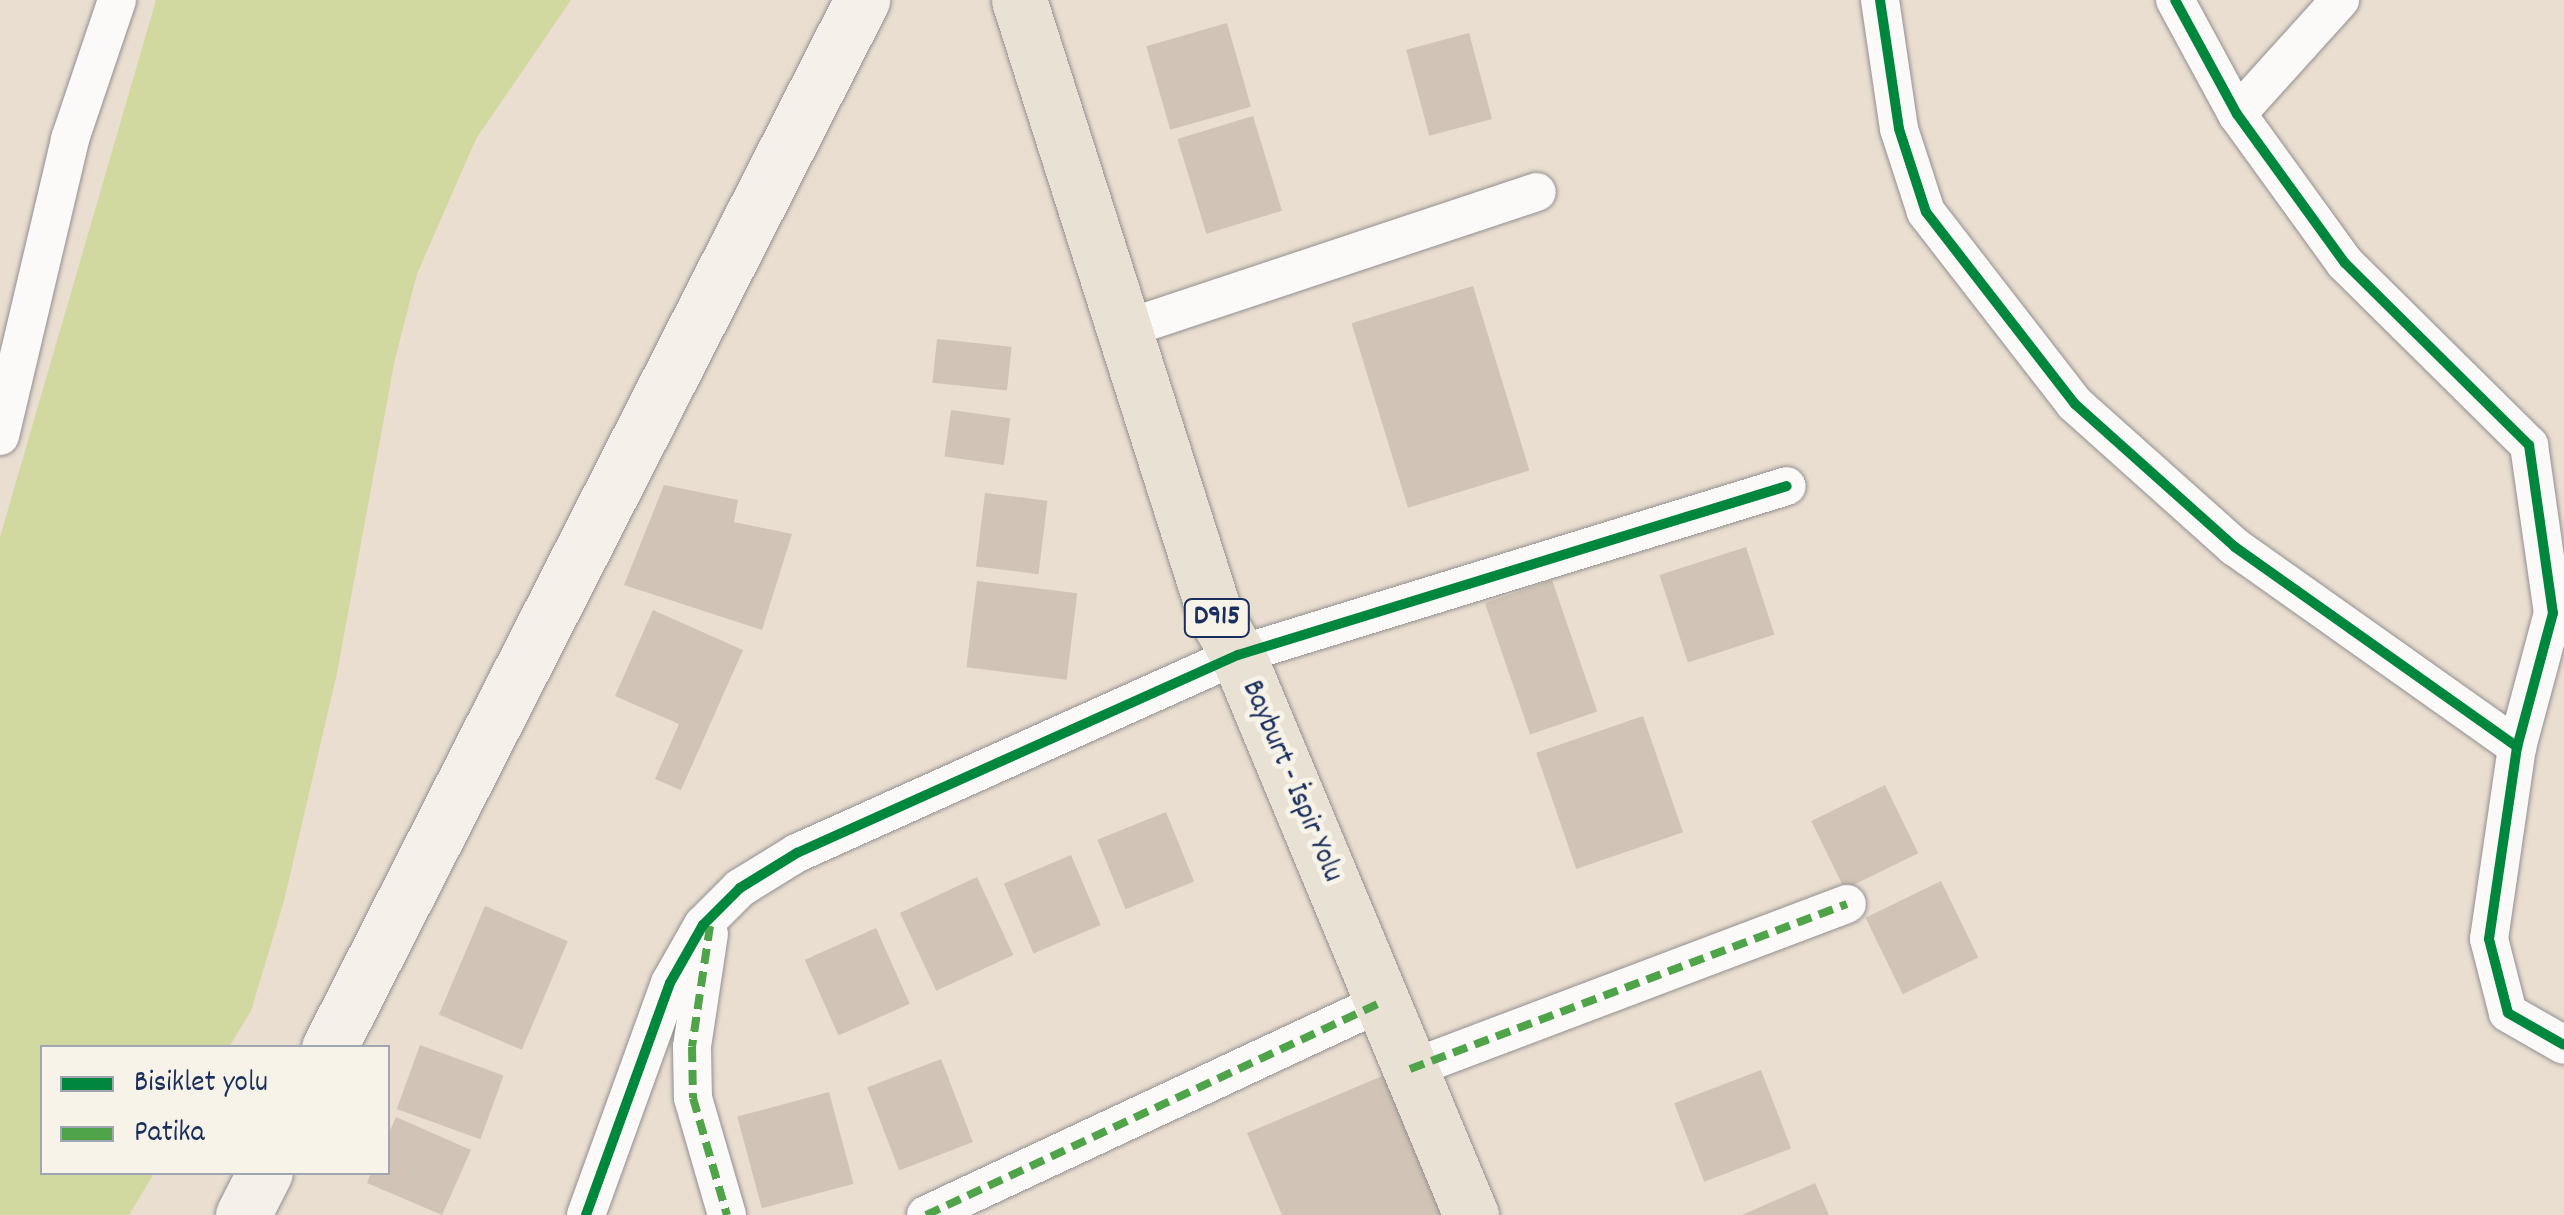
<!DOCTYPE html>
<meta charset="utf-8">
<style>
body{margin:0}
#map{position:relative;width:2564px;height:1215px;overflow:hidden;background:#eaded0;font-family:Dekko,sans-serif}
div>[style]{position:absolute}
.green>*{inset:0;background:#d1d9a1}
.building>*{inset:0;background:#d1c4b6;transform-origin:0 0}
.roads{filter:drop-shadow(0 0 2px #939091) drop-shadow(0 0 2px #939091)}
.minor>*{height:38px;margin:-19px;padding:0 19px;transform-origin:19px;border-radius:19px;background:#fcfaf8}
.secondary>*{height:55px;margin:-27.5px;padding:0 27.5px;transform-origin:27.5px;border-radius:27.5px;background:#f5f0ea}
.primary>*{height:55px;margin:-27.5px;padding:0 27.5px;transform-origin:27.5px;border-radius:27.5px;background:#eae1d5}
.quiet>*{height:8px;margin-top:-4px;transform-origin:0;background:repeating-linear-gradient(90deg,#4fa44a 0 15px,transparent 0 23px)}
.cycleway>*{height:10px;margin:-5px;padding:0 5px;transform-origin:5px;border-radius:5px;background:#00873e}
span{translate:-50% -50%;white-space:nowrap;text-align:center;line-height:1.15;-webkit-text-stroke:10px #f7f3e8;paint-order:stroke}
.shield-label span{padding:2px 8px;background:#f7f3e8;border:2px solid;border-radius:8px;-webkit-text-stroke-width:0}
.shield-label{font-size:28px;color:#1b2f5e;font-weight:700}
.street-label{font-size:30px;color:#1b2f5e}
.legend{position:absolute;left:40px;top:1045px;width:350px;height:130px;box-sizing:border-box;background:#f7f3e8;border:2px solid #9fa5b1;margin:0;padding:12px 18px;list-style:none;font-size:30px;color:#1b2f5e}
.legend li{display:flex;align-items:center;gap:20px;height:50px}
.legend b{width:50px;border:2px solid #9fa5b1}
</style>
<div id="map">
<div class="green">
<div style="clip-path:polygon(156px 0,571px 0,476px 139px,417px 274px,395px 359px,337px 673px,284px 901px,251px 1011px,229px 1047px,42px 1048px,42px 1172px,154px 1173px,129px 1215px,0 1215px,0 537px)"></div>
</div>
<div class="building">
<div style="left:1227px;top:23px;width:87px;height:84px;rotate:74deg"></div>
<div style="left:1469px;top:33px;width:89px;height:65px;rotate:75deg"></div>
<div style="left:1253px;top:116px;width:99px;height:79px;rotate:73deg"></div>
<div style="left:1473px;top:286px;width:193px;height:127px;rotate:73deg"></div>
<div style="left:937px;top:339px;width:75px;height:44px;rotate:6deg"></div>
<div style="left:951px;top:410px;width:60px;height:47px;rotate:8deg"></div>
<div style="clip-path:polygon(664px 485px,738px 500px,734px 522px,792px 534px,762px 630px,624px 585px)"></div>
<div style="left:985px;top:493px;width:63px;height:74px;rotate:7deg"></div>
<div style="left:1746px;top:547px;width:92px;height:91px;rotate:72deg"></div>
<div style="left:1552px;top:580px;width:139px;height:71px;rotate:71deg"></div>
<div style="left:977px;top:581px;width:101px;height:87px;rotate:7deg"></div>
<div style="clip-path:polygon(653px 610px,743px 650px,681px 790px,655px 779px,679px 724px,615px 696px)"></div>
<div style="left:1643px;top:716px;width:123px;height:113px;rotate:71deg"></div>
<div style="left:1885px;top:785px;width:76px;height:82px;rotate:64deg"></div>
<div style="left:1166px;top:812px;width:75px;height:74px;rotate:68deg"></div>
<div style="left:1071px;top:855px;width:76px;height:73px;rotate:67deg"></div>
<div style="left:977px;top:877px;width:86px;height:85px;rotate:65deg"></div>
<div style="left:1941px;top:881px;width:85px;height:84px;rotate:64deg"></div>
<div style="left:485px;top:906px;width:90px;height:118px;rotate:23deg"></div>
<div style="left:876px;top:928px;width:83px;height:78px;rotate:66deg"></div>
<div style="left:420px;top:1045px;width:89px;height:68px;rotate:20deg"></div>
<div style="left:941px;top:1059px;width:89px;height:79px;rotate:69deg"></div>
<div style="left:1761px;top:1070px;width:84px;height:93px;rotate:69deg"></div>
<div style="clip-path:polygon(1387px 1074px,1446px 1215px,1282px 1215px,1247px 1133px)"></div>
<div style="left:829px;top:1092px;width:95px;height:95px;rotate:75deg"></div>
<div style="clip-path:polygon(396px 1117px,471px 1150px,442px 1215px,367px 1183px,371px 1172px,388px 1172px,388px 1135px)"></div>
<div style="clip-path:polygon(1815px 1183px,1829px 1215px,1742px 1215px)"></div>
</div>
<div class="roads">
<div class="minor">
<div style="left:1880px;top:0;width:130px;rotate:81.6deg"></div>
<div style="left:1899px;top:129px;width:87px;rotate:72deg"></div>
<div style="left:1926px;top:212px;width:243px;rotate:52.2deg"></div>
<div style="left:2075px;top:404px;width:215px;rotate:41.8deg"></div>
<div style="left:2235px;top:547px;width:346px;rotate:35.3deg"></div>
<div style="left:2175px;top:0;width:130px;rotate:61.5deg"></div>
<div style="left:2237px;top:114px;width:184px;rotate:54.1deg"></div>
<div style="left:2345px;top:263px;width:259px;rotate:44.7deg"></div>
<div style="left:2529px;top:445px;width:170px;rotate:81.9deg"></div>
<div style="left:2553px;top:613px;width:139px;rotate:105deg"></div>
<div style="left:2517px;top:747px;width:194px;rotate:98.3deg"></div>
<div style="left:2489px;top:939px;width:76px;rotate:75.6deg"></div>
<div style="left:2508px;top:1013px;width:64px;rotate:29.7deg"></div>
<div style="left:2237px;top:114px;width:154px;rotate:-47.9deg"></div>
<div style="left:1122px;top:330px;width:437px;rotate:-18.4deg"></div>
<div style="left:0;top:436px;width:305px;rotate:-76.7deg"></div>
<div style="left:70px;top:139px;width:147px;rotate:-71.3deg"></div>
<div style="left:709px;top:934px;width:114px;rotate:98.6deg"></div>
<div style="left:692px;top:1047px;width:51px;rotate:88.9deg"></div>
<div style="left:693px;top:1098px;width:122px;rotate:73.8deg"></div>
<div style="left:1410px;top:1069px;width:467px;rotate:-20.7deg"></div>
<div style="left:586px;top:1215px;width:247px;rotate:-70.1deg"></div>
<div style="left:670px;top:983px;width:67px;rotate:-60.4deg"></div>
<div style="left:703px;top:925px;width:52px;rotate:-45deg"></div>
<div style="left:740px;top:888px;width:67px;rotate:-31.6deg"></div>
<div style="left:797px;top:853px;width:483px;rotate:-24.2deg"></div>
<div style="left:1238px;top:655px;width:574px;rotate:-17.11deg"></div>
<div style="left:926px;top:1215px;width:503px;rotate:-25.04deg"></div>
</div>
<div class="secondary">
<div style="left:329px;top:1048px;width:1176px;rotate:-63.04deg"></div>
<div style="left:243px;top:1215px;width:48px;rotate:-62.9deg"></div>
</div>
<div class="primary">
<div style="left:1019px;top:0;width:645px;rotate:72.32deg"></div>
<div style="left:1215px;top:615px;width:46px;rotate:60.1deg"></div>
<div style="left:1238px;top:655px;width:607px;rotate:67.41deg"></div>
</div>
</div>
<div class="quiet">
<div style="left:710px;top:926px;width:122px;rotate:98.5deg"></div>
<div style="left:692px;top:1047px;width:51px;rotate:88.9deg"></div>
<div style="left:693px;top:1098px;width:122px;rotate:73.8deg"></div>
<div style="left:1410px;top:1069px;width:467px;rotate:-20.7deg"></div>
<div style="left:926px;top:1215px;width:503px;rotate:-25.04deg"></div>
</div>
<div class="cycleway">
<div style="left:1880px;top:0;width:130px;rotate:81.6deg"></div>
<div style="left:1899px;top:129px;width:87px;rotate:72deg"></div>
<div style="left:1926px;top:212px;width:243px;rotate:52.2deg"></div>
<div style="left:2075px;top:404px;width:215px;rotate:41.8deg"></div>
<div style="left:2235px;top:547px;width:346px;rotate:35.3deg"></div>
<div style="left:2175px;top:0;width:130px;rotate:61.5deg"></div>
<div style="left:2237px;top:114px;width:184px;rotate:54.1deg"></div>
<div style="left:2345px;top:263px;width:259px;rotate:44.7deg"></div>
<div style="left:2529px;top:445px;width:170px;rotate:81.9deg"></div>
<div style="left:2553px;top:613px;width:139px;rotate:105deg"></div>
<div style="left:2517px;top:747px;width:194px;rotate:98.3deg"></div>
<div style="left:2489px;top:939px;width:76px;rotate:75.6deg"></div>
<div style="left:2508px;top:1013px;width:64px;rotate:29.7deg"></div>
<div style="left:586px;top:1215px;width:247px;rotate:-70.1deg"></div>
<div style="left:670px;top:983px;width:67px;rotate:-60.4deg"></div>
<div style="left:703px;top:925px;width:52px;rotate:-45deg"></div>
<div style="left:740px;top:888px;width:67px;rotate:-31.6deg"></div>
<div style="left:797px;top:853px;width:483px;rotate:-24.2deg"></div>
<div style="left:1238px;top:655px;width:574px;rotate:-17.11deg"></div>
</div>
<div class="shield-label">
<span style="left:1217px;top:618px">D915</span>
</div>
<div class="street-label">
<span style="left:1290px;top:782px;rotate:67deg">Bayburt - İspir Yolu</span>
</div>
<ul class="legend">
<li><b style="height:12px;background:#00873e"></b>Bisiklet yolu</li>
<li><b style="height:12px;background:#4fa44a"></b>Patika</li>
</ul>
</div>
